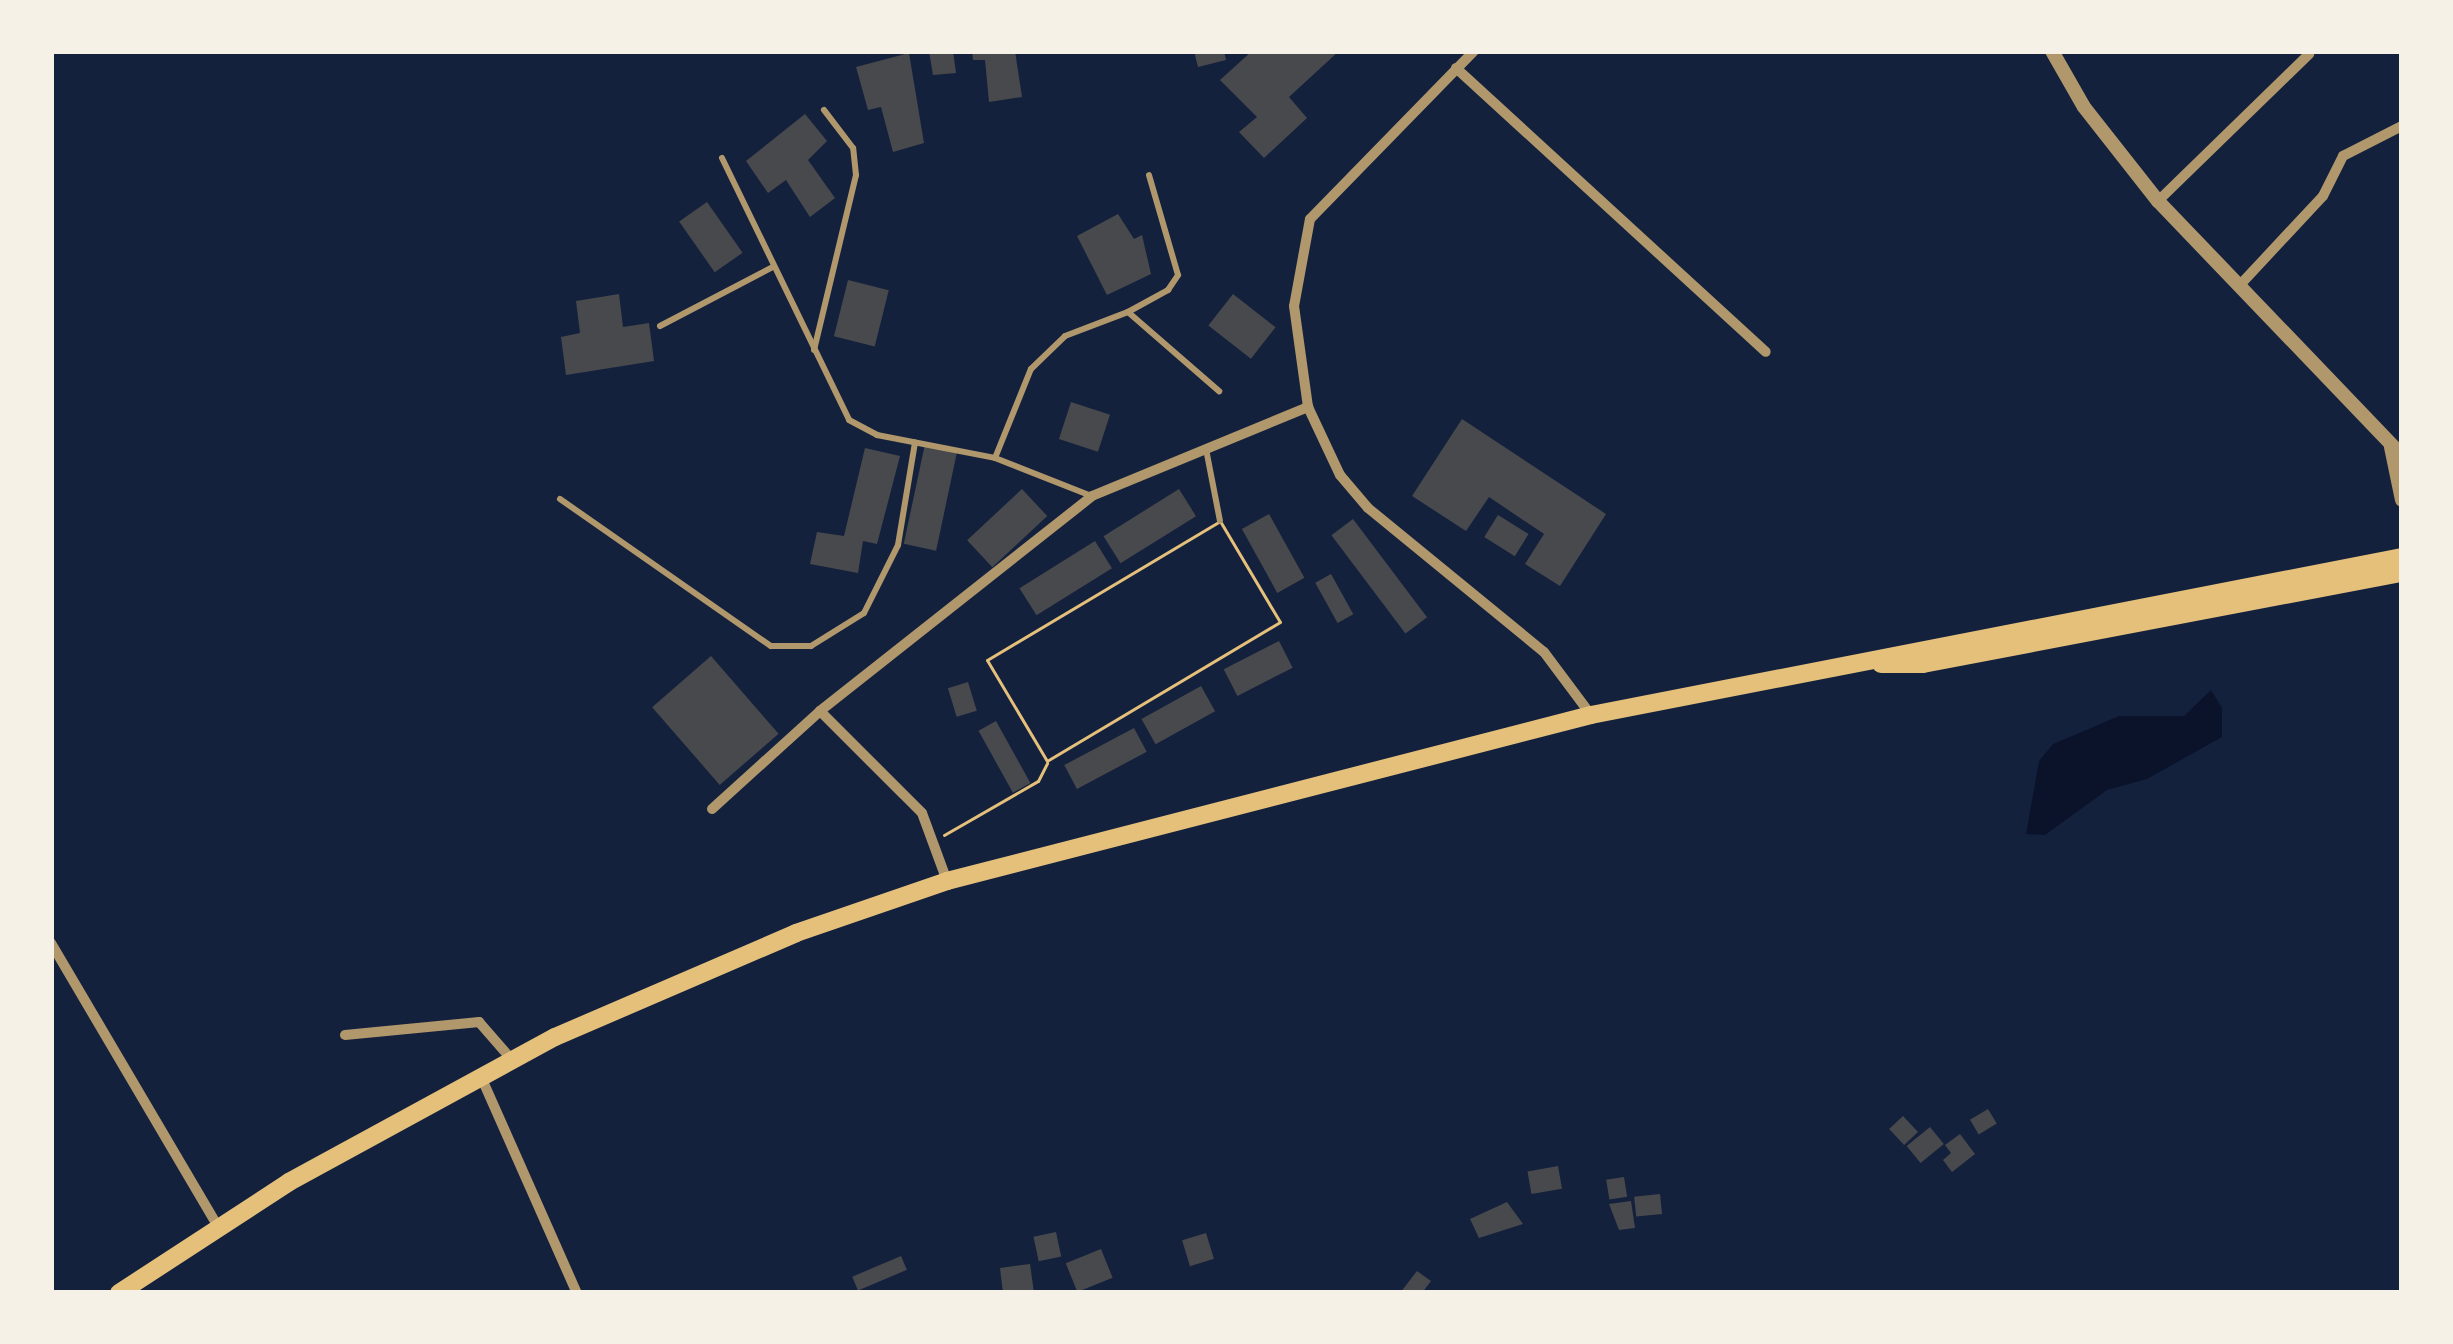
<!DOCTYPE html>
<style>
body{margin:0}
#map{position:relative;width:2453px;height:1344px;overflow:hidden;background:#14213d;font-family:"Asap Condensed",sans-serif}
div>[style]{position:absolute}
.water>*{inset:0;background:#0b132b}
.building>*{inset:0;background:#48494c;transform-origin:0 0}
.path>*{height:3px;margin:-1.5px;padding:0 1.5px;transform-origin:1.5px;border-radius:1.5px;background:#e5c07b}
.service>*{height:6px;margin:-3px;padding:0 3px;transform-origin:3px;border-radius:3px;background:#b1986c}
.minor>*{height:10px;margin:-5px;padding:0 5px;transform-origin:5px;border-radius:5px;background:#b1986c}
.tertiary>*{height:14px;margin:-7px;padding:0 7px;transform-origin:7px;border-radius:7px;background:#b1986c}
.primary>*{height:18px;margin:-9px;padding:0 9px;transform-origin:9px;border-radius:9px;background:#e5c07b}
span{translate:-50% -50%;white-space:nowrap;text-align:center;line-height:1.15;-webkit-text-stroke:12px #f6f1e7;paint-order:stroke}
.frame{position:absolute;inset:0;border:54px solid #f6f1e7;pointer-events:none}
</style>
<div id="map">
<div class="water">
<div style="clip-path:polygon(2211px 690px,2222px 708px,2222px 737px,2147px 779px,2107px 790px,2045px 835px,2026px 834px,2039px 761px,2053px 744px,2119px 716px,2184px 716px)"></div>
</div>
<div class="building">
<div style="clip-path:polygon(929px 51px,953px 51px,956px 73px,933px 75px)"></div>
<div style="clip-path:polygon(972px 51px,1015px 51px,1022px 97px,989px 102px,985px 60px,973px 60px)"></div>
<div style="clip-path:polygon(1194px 51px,1224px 51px,1226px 60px,1198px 67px)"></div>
<div style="clip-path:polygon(1252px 51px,1339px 51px,1289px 97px,1307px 118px,1264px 158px,1239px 132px,1257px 117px,1220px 80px)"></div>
<div style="clip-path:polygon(909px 53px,924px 143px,893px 152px,881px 107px,868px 110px,856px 67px)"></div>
<div style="clip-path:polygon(805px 114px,827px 141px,808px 160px,835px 198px,810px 217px,786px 180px,768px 193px,746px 161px)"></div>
<div style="left:707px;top:202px;width:62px;height:34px;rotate:55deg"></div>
<div style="clip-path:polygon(1118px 214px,1134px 239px,1142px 235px,1151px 274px,1107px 295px,1077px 236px)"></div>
<div style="left:848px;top:280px;width:42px;height:58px;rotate:14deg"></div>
<div style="clip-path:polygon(619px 294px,623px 327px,649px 323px,654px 361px,566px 375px,561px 337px,580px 333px,576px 301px)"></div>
<div style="left:1233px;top:294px;width:54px;height:40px;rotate:38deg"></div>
<div style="left:1071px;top:402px;width:41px;height:39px;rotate:18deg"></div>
<div style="clip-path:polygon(1462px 419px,1606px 514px,1560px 586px,1525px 564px,1544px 534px,1489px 497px,1466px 531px,1412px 496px)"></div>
<div style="left:925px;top:444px;width:33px;height:102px;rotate:12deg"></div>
<div style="clip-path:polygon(865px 448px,900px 456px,877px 544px,863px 541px,858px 573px,810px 564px,817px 532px,844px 536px)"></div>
<div style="left:1022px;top:489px;width:37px;height:75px;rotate:47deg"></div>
<div style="left:1179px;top:489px;width:32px;height:89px;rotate:58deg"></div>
<div style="left:1269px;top:514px;width:73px;height:31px;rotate:61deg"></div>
<div style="left:1498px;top:515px;width:36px;height:26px;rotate:32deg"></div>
<div style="left:1353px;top:519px;width:123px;height:27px;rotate:53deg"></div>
<div style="left:1095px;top:541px;width:32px;height:89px;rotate:58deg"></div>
<div style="left:1331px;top:574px;width:46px;height:18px;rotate:61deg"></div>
<div style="left:1279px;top:641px;width:30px;height:62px;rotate:63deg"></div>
<div style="left:711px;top:656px;width:103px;height:78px;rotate:49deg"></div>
<div style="left:968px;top:682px;width:30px;height:21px;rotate:73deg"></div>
<div style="left:1201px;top:686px;width:29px;height:68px;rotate:61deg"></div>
<div style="left:996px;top:721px;width:71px;height:20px;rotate:61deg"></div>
<div style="left:1134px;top:728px;width:27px;height:79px;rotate:62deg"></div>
<div style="left:1988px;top:1109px;width:17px;height:21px;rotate:59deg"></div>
<div style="left:1903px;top:1116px;width:22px;height:19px;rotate:47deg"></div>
<div style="left:1930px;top:1127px;width:22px;height:30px;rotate:51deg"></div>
<div style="clip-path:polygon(1960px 1134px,1975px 1154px,1952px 1172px,1943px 1160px,1951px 1153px,1945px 1145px)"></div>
<div style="left:1558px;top:1166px;width:23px;height:31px;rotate:80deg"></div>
<div style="left:1624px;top:1177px;width:20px;height:18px;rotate:81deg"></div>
<div style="left:1660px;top:1194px;width:20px;height:26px;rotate:84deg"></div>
<div style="clip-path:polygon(1631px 1201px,1635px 1228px,1619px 1230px,1609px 1204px)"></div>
<div style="clip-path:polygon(1507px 1202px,1523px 1224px,1479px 1238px,1470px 1219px)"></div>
<div style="left:1056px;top:1232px;width:25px;height:23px;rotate:78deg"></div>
<div style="left:1206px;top:1233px;width:27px;height:25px;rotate:73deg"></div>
<div style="left:1101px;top:1249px;width:31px;height:38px;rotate:68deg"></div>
<div style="left:901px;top:1256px;width:15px;height:53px;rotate:67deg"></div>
<div style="clip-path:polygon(1030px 1264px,1034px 1293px,1003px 1293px,1000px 1268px)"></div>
<div style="clip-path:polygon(1417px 1271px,1431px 1281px,1422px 1293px,1400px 1293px)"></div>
</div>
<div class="path">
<div style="left:1220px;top:521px;width:117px;rotate:59.3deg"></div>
<div style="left:1280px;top:622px;width:271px;rotate:149.2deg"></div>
<div style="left:1047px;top:761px;width:117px;rotate:-120.7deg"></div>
<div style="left:987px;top:660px;width:271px;rotate:-30.8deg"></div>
<div style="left:944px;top:835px;width:108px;rotate:-29.9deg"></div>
<div style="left:1038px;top:781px;width:20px;rotate:-63deg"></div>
</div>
<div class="service">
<div style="left:722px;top:158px;width:291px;rotate:64.1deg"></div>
<div style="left:849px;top:420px;width:32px;rotate:28deg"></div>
<div style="left:877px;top:435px;width:120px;rotate:11deg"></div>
<div style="left:995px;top:458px;width:101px;rotate:21.5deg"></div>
<div style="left:1128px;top:312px;width:121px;rotate:41deg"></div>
<div style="left:660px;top:326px;width:127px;rotate:-27.6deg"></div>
<div style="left:814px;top:350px;width:180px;rotate:-76.5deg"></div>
<div style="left:856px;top:175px;width:27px;rotate:-96deg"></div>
<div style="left:853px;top:148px;width:48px;rotate:-127.3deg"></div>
<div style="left:1206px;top:449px;width:73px;rotate:79deg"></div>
<div style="left:995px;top:458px;width:96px;rotate:-68deg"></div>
<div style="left:1031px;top:369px;width:47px;rotate:-44.1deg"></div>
<div style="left:1065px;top:336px;width:67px;rotate:-20.9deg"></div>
<div style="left:1128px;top:312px;width:46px;rotate:-28.8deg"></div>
<div style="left:1168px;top:290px;width:18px;rotate:-56deg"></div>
<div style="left:1178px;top:275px;width:104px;rotate:-106.2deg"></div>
<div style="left:560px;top:499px;width:257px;rotate:34.9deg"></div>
<div style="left:771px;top:646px;width:40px"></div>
<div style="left:811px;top:646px;width:62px;rotate:-31.9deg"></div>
<div style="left:864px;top:613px;width:76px;rotate:-63.4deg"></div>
<div style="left:898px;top:545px;width:104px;rotate:-80.6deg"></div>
</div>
<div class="minor">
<div style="left:1474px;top:51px;width:235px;rotate:134.3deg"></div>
<div style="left:1310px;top:219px;width:88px;rotate:100.4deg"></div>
<div style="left:1294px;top:306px;width:102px;rotate:82.1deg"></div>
<div style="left:1308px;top:407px;width:75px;rotate:64.8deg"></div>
<div style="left:1340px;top:475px;width:43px;rotate:49.7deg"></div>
<div style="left:1368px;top:508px;width:227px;rotate:39.3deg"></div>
<div style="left:1544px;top:652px;width:79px;rotate:53.3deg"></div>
<div style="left:1456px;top:68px;width:420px;rotate:42.5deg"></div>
<div style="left:2158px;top:201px;width:211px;rotate:-44.2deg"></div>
<div style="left:2239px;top:286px;width:123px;rotate:-47deg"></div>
<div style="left:2323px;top:196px;width:45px;rotate:-63.4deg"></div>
<div style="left:2343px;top:156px;width:66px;rotate:-27deg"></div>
<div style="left:820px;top:711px;width:144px;rotate:45deg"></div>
<div style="left:922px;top:813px;width:72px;rotate:69.8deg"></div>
<div style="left:712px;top:809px;width:146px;rotate:-42.2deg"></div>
<div style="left:820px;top:711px;width:347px;rotate:-38.3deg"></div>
<div style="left:1092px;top:496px;width:234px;rotate:-22.4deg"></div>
<div style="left:51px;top:943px;width:333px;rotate:59.5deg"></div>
<div style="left:345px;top:1035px;width:135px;rotate:-5.5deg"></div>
<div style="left:479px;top:1022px;width:52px;rotate:48.9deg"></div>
<div style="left:482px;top:1079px;width:234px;rotate:66.1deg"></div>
</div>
<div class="tertiary">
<div style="left:2052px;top:51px;width:64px;rotate:60.3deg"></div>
<div style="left:2084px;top:107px;width:120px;rotate:51.8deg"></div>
<div style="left:2158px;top:201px;width:352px;rotate:46.2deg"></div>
<div style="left:2391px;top:447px;width:54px;rotate:78.3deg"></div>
</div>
<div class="primary">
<div style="left:1881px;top:664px;width:42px"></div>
<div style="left:1923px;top:664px;width:488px;rotate:-10.8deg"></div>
<div style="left:119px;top:1293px;width:203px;rotate:-33.1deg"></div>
<div style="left:289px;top:1182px;width:303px;rotate:-28.6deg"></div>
<div style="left:555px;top:1037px;width:262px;rotate:-23.3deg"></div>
<div style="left:796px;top:933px;width:160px;rotate:-19deg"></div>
<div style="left:947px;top:881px;width:665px;rotate:-14.45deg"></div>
<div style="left:1591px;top:715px;width:826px;rotate:-11.02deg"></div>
</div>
<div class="frame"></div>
</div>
